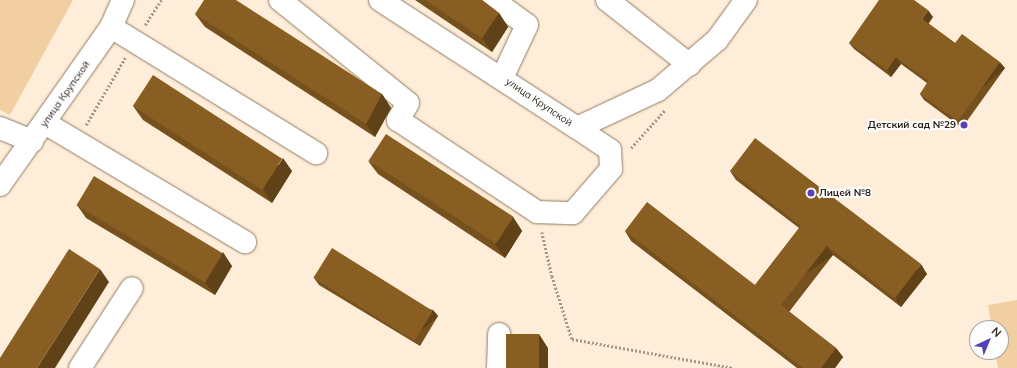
<!DOCTYPE html>
<meta charset="utf-8">
<style>
body{margin:0}
#map{position:relative;width:1017px;height:368px;overflow:hidden;background:#feedd8;font-family:Mulish,sans-serif}
div>[style]{position:absolute}
.green>*{inset:0;background:#f2cfa3}
.path>*{height:2.5px;margin-top:-1.25px;transform-origin:0;background:repeating-linear-gradient(90deg,#a69888 0 2px,transparent 0 4px)}
.roads{filter:drop-shadow(0 0 1px #907c64) drop-shadow(0 0 1px #907c64)}
.minor>*{height:22px;margin:-11px;padding:0 11px;transform-origin:11px;border-radius:11px;background:#fff}
.wall>*{inset:0;background:#76511d}
.shaded-wall>*{inset:0;background:#604218;transform-origin:0 0}
.building>*{inset:0;background:#895e22;transform-origin:0 0}
.dots>*{width:11px;height:11px;translate:-50% -50%;box-sizing:border-box;border:2px solid #fdfdfd;border-radius:50%}
span{translate:-50% -50%;white-space:nowrap;text-align:center;line-height:1.15;-webkit-text-stroke:4px #fdfdfd;paint-order:stroke}
.street-label{font-size:10px;color:#271f16}
.poi-label{font-size:10px;color:#271f16;font-weight:700}
.right{translate:-100% -50%;text-align:right}
.left{translate:0 -50%;text-align:left}
.north{position:absolute;left:969px;top:320px;width:40px;height:40px;box-sizing:border-box;background:#fdfdfd;border:1px solid #a7a4a1;border-radius:50%;rotate:44deg;font-size:11px;font-weight:700;line-height:16px;text-align:center;color:#271f16}
.north::after{content:'';display:block;margin:auto;width:14px;height:18px;background:#5840b8;clip-path:polygon(50% 0,100% 100%,50% 72%,0 100%)}
</style>
<div id="map">
<div class="green">
<div style="clip-path:polygon(0 0,73px 0,10px 115px,0 110px)"></div>
<div style="clip-path:polygon(1017px 300px,1017px 368px,998px 368px,995px 352px,1001px 352px,1001px 328px,992px 328px,988px 305px)"></div>
</div>
<div class="path">
<div style="left:145px;top:25px;width:30px;rotate:-57deg"></div>
<div style="left:86px;top:125px;width:78px;rotate:-59.8deg"></div>
<div style="left:631px;top:148px;width:51px;rotate:-48.2deg"></div>
<div style="left:542px;top:232px;width:45px;rotate:77.2deg"></div>
<div style="left:552px;top:276px;width:66px;rotate:72.4deg"></div>
<div style="left:572px;top:339px;width:164px;rotate:10.2deg"></div>
</div>
<div class="roads">
<div class="minor">
<div style="left:280px;top:0;width:164px;rotate:38.8deg"></div>
<div style="left:408px;top:103px;width:20px;rotate:120deg"></div>
<div style="left:398px;top:120px;width:167px;rotate:33.5deg"></div>
<div style="left:537px;top:212px;width:36px;rotate:2deg"></div>
<div style="left:573px;top:213px;width:58px;rotate:-49.2deg"></div>
<div style="left:611px;top:169px;width:19px;rotate:-93deg"></div>
<div style="left:610px;top:150px;width:40px;rotate:-146deg"></div>
<div style="left:380px;top:0;width:235px;rotate:33deg"></div>
<div style="left:577px;top:128px;width:89px;rotate:-25.1deg"></div>
<div style="left:658px;top:90px;width:77px;rotate:-40.3deg"></div>
<div style="left:717px;top:40px;width:49px;rotate:-54.1deg"></div>
<div style="left:493px;top:0;width:42px;rotate:36.3deg"></div>
<div style="left:527px;top:25px;width:59px;rotate:115.3deg"></div>
<div style="left:607px;top:0;width:105px;rotate:38.1deg"></div>
<div style="left:111px;top:27px;width:241px;rotate:31.6deg"></div>
<div style="left:45px;top:123px;width:233px;rotate:30.8deg"></div>
<div style="left:0;top:128px;width:35px;rotate:22deg"></div>
<div style="left:0;top:185px;width:193px;rotate:-54.9deg"></div>
<div style="left:111px;top:27px;width:30px;rotate:-66deg"></div>
<div style="left:80px;top:368px;width:95px;rotate:-57deg"></div>
<div style="left:498px;top:368px;width:34px;rotate:-88deg"></div>
</div>
</div>
<div class="wall">
<div style="clip-path:polygon(415px 0,482px 0,499px 13px,508px 27px,492px 52px)"></div>
<div style="clip-path:polygon(195px 14px,382px 94px,391px 108px,375px 137px,205px 27px)"></div>
<div style="clip-path:polygon(933px 17px,928px 23px,955px 43px,1005px 68px,962px 128px,924px 100px,920px 94px,927px 83px,901px 64px,891px 77px,854px 49px,849px 43px)"></div>
<div style="clip-path:polygon(133px 106px,292px 171px,272px 203px,143px 120px)"></div>
<div style="clip-path:polygon(368px 161px,513px 217px,522px 231px,505px 258px,378px 174px)"></div>
<div style="clip-path:polygon(730px 171px,927px 274px,901px 307px,833px 255px,789px 312px,836px 348px,843px 357px,835px 368px,797px 368px,631px 241px,625px 231px,755px 285px,799px 228px,736px 180px)"></div>
<div style="clip-path:polygon(77px 205px,232px 266px,215px 295px,86px 218px)"></div>
<div style="clip-path:polygon(314px 278px,433px 310px,438px 316px,420px 346px,319px 285px)"></div>
</div>
<div class="shaded-wall">
<div style="clip-path:polygon(928px 10px,933px 17px,927px 26px,922px 19px)"></div>
<div style="clip-path:polygon(499px 13px,508px 27px,492px 52px,482px 38px)"></div>
<div style="clip-path:polygon(896px 57px,901px 64px,891px 77px,887px 70px)"></div>
<div style="left:1000px;top:62px;width:8px;height:72px;rotate:50deg"></div>
<div style="clip-path:polygon(382px 94px,391px 108px,375px 137px,366px 124px)"></div>
<div style="clip-path:polygon(283px 158px,292px 171px,272px 203px,263px 189px)"></div>
<div style="clip-path:polygon(513px 217px,522px 231px,505px 258px,495px 244px)"></div>
<div style="left:827px;top:246px;width:11px;height:75px;rotate:56deg"></div>
<div style="clip-path:polygon(223px 252px,232px 266px,215px 295px,205px 282px)"></div>
<div style="clip-path:polygon(921px 264px,927px 274px,901px 307px,895px 298px)"></div>
<div style="clip-path:polygon(100px 269px,109px 282px,55px 368px,37px 368px)"></div>
<div style="left:433px;top:310px;width:8px;height:35px;rotate:50deg"></div>
<div style="clip-path:polygon(539px 334px,548px 348px,548px 368px,539px 368px)"></div>
<div style="clip-path:polygon(836px 348px,843px 357px,835px 368px,821px 368px)"></div>
</div>
<div class="building">
<div style="clip-path:polygon(204px 0,236px 0,382px 94px,366px 124px,195px 14px)"></div>
<div style="clip-path:polygon(425px 0,482px 0,499px 13px,482px 38px)"></div>
<div style="clip-path:polygon(879px 0,914px 0,928px 10px,922px 19px,955px 43px,962px 34px,1000px 62px,958px 121px,920px 94px,929px 81px,896px 57px,887px 70px,849px 43px)"></div>
<div style="left:153px;top:75px;width:154px;height:37px;rotate:33deg"></div>
<div style="left:386px;top:134px;width:152px;height:32px;rotate:33deg"></div>
<div style="clip-path:polygon(755px 138px,921px 264px,895px 298px,827px 246px,781px 305px,836px 348px,821px 368px,803px 368px,625px 231px,647px 202px,755px 285px,801px 226px,730px 171px)"></div>
<div style="left:94px;top:176px;width:150px;height:34px;rotate:31deg"></div>
<div style="left:332px;top:248px;width:119px;height:35px;rotate:32deg"></div>
<div style="clip-path:polygon(69px 249px,100px 269px,37px 368px,0 368px,0 358px)"></div>
<div style="left:506px;top:334px;width:33px;height:34px"></div>
</div>
<div class="dots">
<div style="left:964px;top:125px;background:#5840b8"></div>
<div style="left:811px;top:193px;background:#5840b8"></div>
</div>
<div class="street-label">
<span style="left:65px;top:94px;rotate:-55deg">улица Крупской</span>
<span style="left:539px;top:102px;rotate:34deg">улица Крупской</span>
</div>
<div class="poi-label">
<span class="right" style="left:956px;top:125px">Детский сад №29</span>
<span class="left" style="left:819px;top:193px">Лицей №8</span>
</div>
<div class="north">N</div>
</div>
